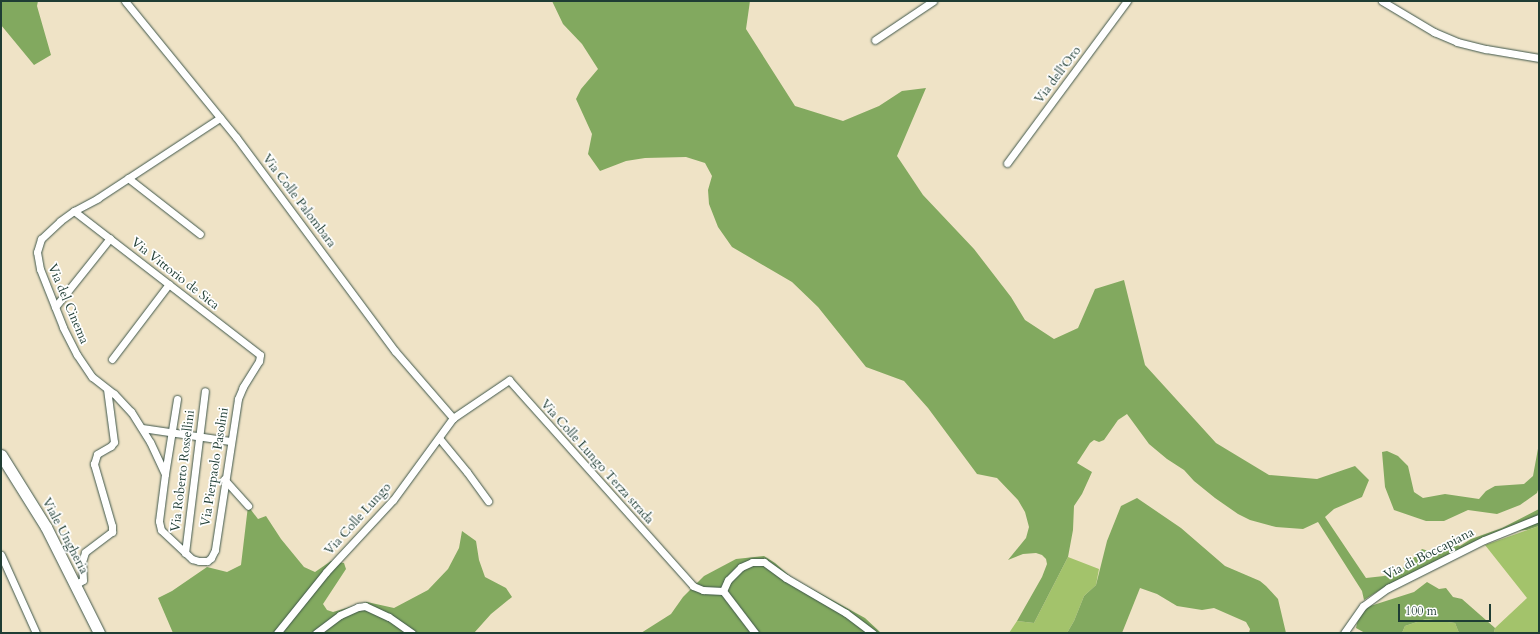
<!DOCTYPE html>
<style>
body{margin:0}
#map{position:relative;width:1540px;height:634px;overflow:hidden;background:#efe3c6;font-family:Cardo,serif}
div>[style]{position:absolute}
.green>*{inset:0;background:#a3c36b}
.forest>*{inset:0;background:#82a95f}
.roads{filter:drop-shadow(0 0 1px #3e564a) drop-shadow(0 0 1px #3e564a)}
.minor>*{height:7px;margin:-3.5px;padding:0 3.5px;transform-origin:3.5px;border-radius:3.5px;background:#fff}
.secondary>*{height:11px;margin:-5.5px;padding:0 5.5px;transform-origin:5.5px;border-radius:5.5px;background:#fff}
span{translate:-50% -50%;white-space:nowrap;text-align:center;line-height:1.15;-webkit-text-stroke:3.5px #fff;paint-order:stroke}
.street-label{font-size:13px;color:#1f3d34}
.frame{position:absolute;inset:0;border:2px solid #1f3d34;pointer-events:none}
.scale{position:absolute;left:1398px;top:604px;width:93px;height:18px;box-sizing:border-box;border:2px solid #1f3d34;border-top:0;padding-left:5px;font-size:12px;line-height:14px;white-space:nowrap;color:#1f3d34;-webkit-text-stroke:3px #fff;paint-order:stroke}
</style>
<div id="map">
<div class="green">
<div style="clip-path:polygon(1539px 526px,1539px 633px,1494px 633px,1495px 628px,1527px 598px,1485px 545px)"></div>
<div style="clip-path:polygon(1068px 557px,1099px 569px,1096px 585px,1084px 596px,1074px 621px,1067px 633px,1009px 633px,1017px 621px,1034px 623px)"></div>
<div style="clip-path:polygon(1426px 619px,1455px 623px,1459px 633px,1402px 633px,1405px 626px)"></div>
</div>
<div class="forest">
<div style="clip-path:polygon(1px 1px,38px 1px,37px 6px,51px 55px,34px 65px,1px 25px)"></div>
<div style="clip-path:polygon(552px 1px,750px 1px,746px 29px,795px 106px,843px 121px,879px 106px,902px 91px,926px 88px,897px 156px,923px 195px,974px 249px,1011px 297px,1025px 320px,1054px 339px,1078px 328px,1095px 289px,1124px 280px,1145px 365px,1216px 443px,1269px 475px,1317px 479px,1355px 466px,1369px 480px,1362px 497px,1334px 509px,1325px 517px,1366px 578px,1384px 576px,1405px 567px,1422px 549px,1435px 553px,1449px 543px,1460px 546px,1471px 539px,1502px 528px,1539px 509px,1539px 526px,1527px 530px,1501px 532px,1472px 543px,1386px 586px,1364px 600px,1362px 591px,1318px 522px,1303px 529px,1276px 527px,1250px 520px,1238px 514px,1215px 498px,1194px 481px,1184px 470px,1167px 459px,1149px 444px,1127px 414px,1118px 420px,1104px 440px,1099px 442px,1094px 440px,1090px 443px,1077px 463px,1092px 472px,1082px 494px,1074px 506px,1073px 530px,1068px 557px,1034px 623px,1017px 621px,1042px 577px,1047px 564px,1046px 559px,1042px 555px,1036px 553px,1023px 554px,1008px 560px,1026px 538px,1029px 527px,1025px 512px,1018px 500px,997px 478px,977px 474px,928px 408px,904px 381px,866px 367px,818px 307px,792px 282px,732px 247px,718px 227px,709px 204px,708px 190px,712px 176px,705px 163px,686px 157px,645px 158px,626px 161px,600px 171px,588px 154px,592px 134px,576px 99px,581px 89px,598px 69px,582px 44px,563px 24px)"></div>
<div style="clip-path:polygon(1539px 443px,1539px 487px,1537px 493px,1520px 505px,1497px 514px,1468px 510px,1444px 521px,1426px 521px,1394px 510px,1385px 487px,1382px 452px,1387px 451px,1398px 456px,1408px 466px,1414px 492px,1423px 498px,1445px 494px,1479px 499px,1486px 491px,1495px 486px,1524px 484px,1533px 476px)"></div>
<div style="clip-path:polygon(1137px 498px,1181px 528px,1225px 566px,1260px 581px,1266px 586px,1278px 599px,1286px 633px,1249px 633px,1250px 629px,1246px 622px,1214px 608px,1202px 610px,1177px 606px,1157px 594px,1140px 588px,1122px 633px,1067px 633px,1074px 621px,1084px 596px,1096px 585px,1107px 541px,1121px 506px)"></div>
<div style="clip-path:polygon(248px 506px,258px 519px,266px 516px,281px 539px,304px 567px,315px 572px,331px 561px,344px 563px,346px 569px,323px 604px,327px 610px,333px 612px,367px 602px,394px 608px,428px 590px,448px 569px,459px 548px,462px 531px,476px 541px,479px 560px,485px 577px,506px 588px,512px 597px,491px 614px,474px 633px,173px 633px,158px 598px,172px 591px,207px 567px,227px 572px,241px 565px)"></div>
<div style="clip-path:polygon(764px 556px,775px 563px,792px 578px,865px 618px,881px 633px,641px 633px,671px 614px,683px 597px,704px 576px,736px 559px)"></div>
<div style="clip-path:polygon(1427px 582px,1439px 589px,1446px 588px,1453px 597px,1462px 599px,1495px 628px,1494px 633px,1459px 633px,1455px 623px,1426px 619px,1405px 626px,1402px 633px,1365px 633px,1356px 628px,1357px 623px,1364px 608px,1414px 592px)"></div>
</div>
<div class="roads">
<div class="minor">
<div style="left:125px;top:1px;width:176px;rotate:50.8deg"></div>
<div style="left:236px;top:137px;width:267px;rotate:53.4deg"></div>
<div style="left:395px;top:351px;width:89px;rotate:49.1deg"></div>
<div style="left:1382px;top:1px;width:61px;rotate:30.8deg"></div>
<div style="left:1434px;top:32px;width:25px;rotate:23deg"></div>
<div style="left:1457px;top:42px;width:30px;rotate:14deg"></div>
<div style="left:1486px;top:49px;width:54px;rotate:9.6deg"></div>
<div style="left:875px;top:40px;width:70px;rotate:-33.9deg"></div>
<div style="left:1007px;top:163px;width:202px;rotate:-53.5deg"></div>
<div style="left:128px;top:178px;width:91px;rotate:37.9deg"></div>
<div style="left:74px;top:211px;width:235px;rotate:37.7deg"></div>
<div style="left:260px;top:355px;width:6px;rotate:99deg"></div>
<div style="left:259px;top:361px;width:31px;rotate:122deg"></div>
<div style="left:243px;top:387px;width:13px;rotate:113deg"></div>
<div style="left:238px;top:399px;width:153px;rotate:98.7deg"></div>
<div style="left:215px;top:550px;width:9px;rotate:117deg"></div>
<div style="left:211px;top:558px;width:5px;rotate:143deg"></div>
<div style="left:207px;top:561px;width:8px;rotate:180deg"></div>
<div style="left:199px;top:561px;width:7px;rotate:-164deg"></div>
<div style="left:192px;top:559px;width:42px;rotate:-136.9deg"></div>
<div style="left:161px;top:530px;width:9px;rotate:-103deg"></div>
<div style="left:159px;top:521px;width:47px;rotate:-82.7deg"></div>
<div style="left:165px;top:474px;width:35px;rotate:-115deg"></div>
<div style="left:150px;top:442px;width:36px;rotate:-122deg"></div>
<div style="left:131px;top:412px;width:25px;rotate:-133deg"></div>
<div style="left:114px;top:394px;width:28px;rotate:-142deg"></div>
<div style="left:92px;top:377px;width:27px;rotate:-124deg"></div>
<div style="left:77px;top:355px;width:31px;rotate:-117deg"></div>
<div style="left:63px;top:327px;width:62px;rotate:-111.6deg"></div>
<div style="left:40px;top:269px;width:17px;rotate:-100deg"></div>
<div style="left:37px;top:252px;width:14px;rotate:-73deg"></div>
<div style="left:41px;top:239px;width:26px;rotate:-43deg"></div>
<div style="left:60px;top:221px;width:17px;rotate:-36deg"></div>
<div style="left:74px;top:211px;width:27px;rotate:-28deg"></div>
<div style="left:98px;top:198px;width:146px;rotate:-33.3deg"></div>
<div style="left:55px;top:307px;width:88px;rotate:-51.4deg"></div>
<div style="left:112px;top:359px;width:94px;rotate:-52.8deg"></div>
<div style="left:142px;top:428px;width:89px;rotate:8.4deg"></div>
<div style="left:439px;top:438px;width:44px;rotate:50.5deg"></div>
<div style="left:467px;top:472px;width:36px;rotate:54deg"></div>
<div style="left:165px;top:474px;width:76px;rotate:-80.9deg"></div>
<div style="left:224px;top:479px;width:36px;rotate:48deg"></div>
<div style="left:185px;top:553px;width:163px;rotate:-83deg"></div>
<div style="left:1px;top:555px;width:85px;rotate:65.8deg"></div>
<div style="left:75px;top:585px;width:9px;rotate:-32deg"></div>
<div style="left:83px;top:580px;width:18px;rotate:-93deg"></div>
<div style="left:82px;top:562px;width:10px;rotate:-73deg"></div>
<div style="left:85px;top:552px;width:34px;rotate:-37deg"></div>
<div style="left:112px;top:532px;width:6px;rotate:-90deg"></div>
<div style="left:112px;top:526px;width:65px;rotate:-106.2deg"></div>
<div style="left:94px;top:464px;width:10px;rotate:-73deg"></div>
<div style="left:97px;top:454px;width:16px;rotate:-30deg"></div>
<div style="left:111px;top:446px;width:5px;rotate:-53deg"></div>
<div style="left:114px;top:442px;width:53px;rotate:-97.5deg"></div>
<div style="left:723px;top:591px;width:12px;rotate:-66deg"></div>
<div style="left:728px;top:580px;width:18px;rotate:-45deg"></div>
<div style="left:741px;top:567px;width:12px;rotate:-24deg"></div>
<div style="left:752px;top:562px;width:12px"></div>
<div style="left:764px;top:562px;width:27px;rotate:36deg"></div>
<div style="left:786px;top:578px;width:69px;rotate:30.3deg"></div>
<div style="left:846px;top:613px;width:34px;rotate:37deg"></div>
<div style="left:277px;top:633px;width:78px;rotate:-51.2deg"></div>
<div style="left:326px;top:572px;width:98px;rotate:-47.1deg"></div>
<div style="left:393px;top:500px;width:102px;rotate:-53.8deg"></div>
<div style="left:453px;top:418px;width:68px;rotate:-34.2deg"></div>
<div style="left:509px;top:380px;width:276px;rotate:48.2deg"></div>
<div style="left:693px;top:586px;width:11px;rotate:22deg"></div>
<div style="left:703px;top:590px;width:20px;rotate:3deg"></div>
<div style="left:723px;top:591px;width:53px;rotate:52.7deg"></div>
<div style="left:316px;top:633px;width:30px;rotate:-37deg"></div>
<div style="left:340px;top:615px;width:20px;rotate:-24deg"></div>
<div style="left:358px;top:607px;width:7px;rotate:-8deg"></div>
<div style="left:365px;top:606px;width:26px;rotate:25deg"></div>
<div style="left:389px;top:617px;width:28px;rotate:35deg"></div>
<div style="left:1344px;top:633px;width:33px;rotate:-55deg"></div>
<div style="left:1363px;top:606px;width:31px;rotate:-36deg"></div>
<div style="left:1388px;top:588px;width:107px;rotate:-26.6deg"></div>
<div style="left:1484px;top:540px;width:59px;rotate:-21.8deg"></div>
</div>
<div class="secondary">
<div style="left:1px;top:455px;width:85px;rotate:58deg"></div>
<div style="left:46px;top:527px;width:119px;rotate:63.4deg"></div>
</div>
</div>
<div class="street-label">
<span style="left:1058px;top:75px;rotate:-53deg">Via dell'Oro</span>
<span style="left:299px;top:201px;rotate:53deg">Via Colle Palombara</span>
<span style="left:175px;top:274px;rotate:38deg">Via Vittorio de Sica</span>
<span style="left:68px;top:304px;rotate:67deg">Via del Cinema</span>
<span style="left:597px;top:462px;rotate:48deg">Via Colle Lungo Terza strada</span>
<span style="left:215px;top:467px;rotate:-81deg">Via Pierpaolo Pasolini</span>
<span style="left:183px;top:471px;rotate:-83deg">Via Roberto Rossellini</span>
<span style="left:358px;top:519px;rotate:-48deg">Via Colle Lungo</span>
<span style="left:65px;top:536px;rotate:62deg">Viale Ungheria</span>
<span style="left:1429px;top:554px;rotate:-27deg">Via di Boccapiana</span>
</div>
<div class="frame"></div>
<div class="scale">100 m</div>
</div>
